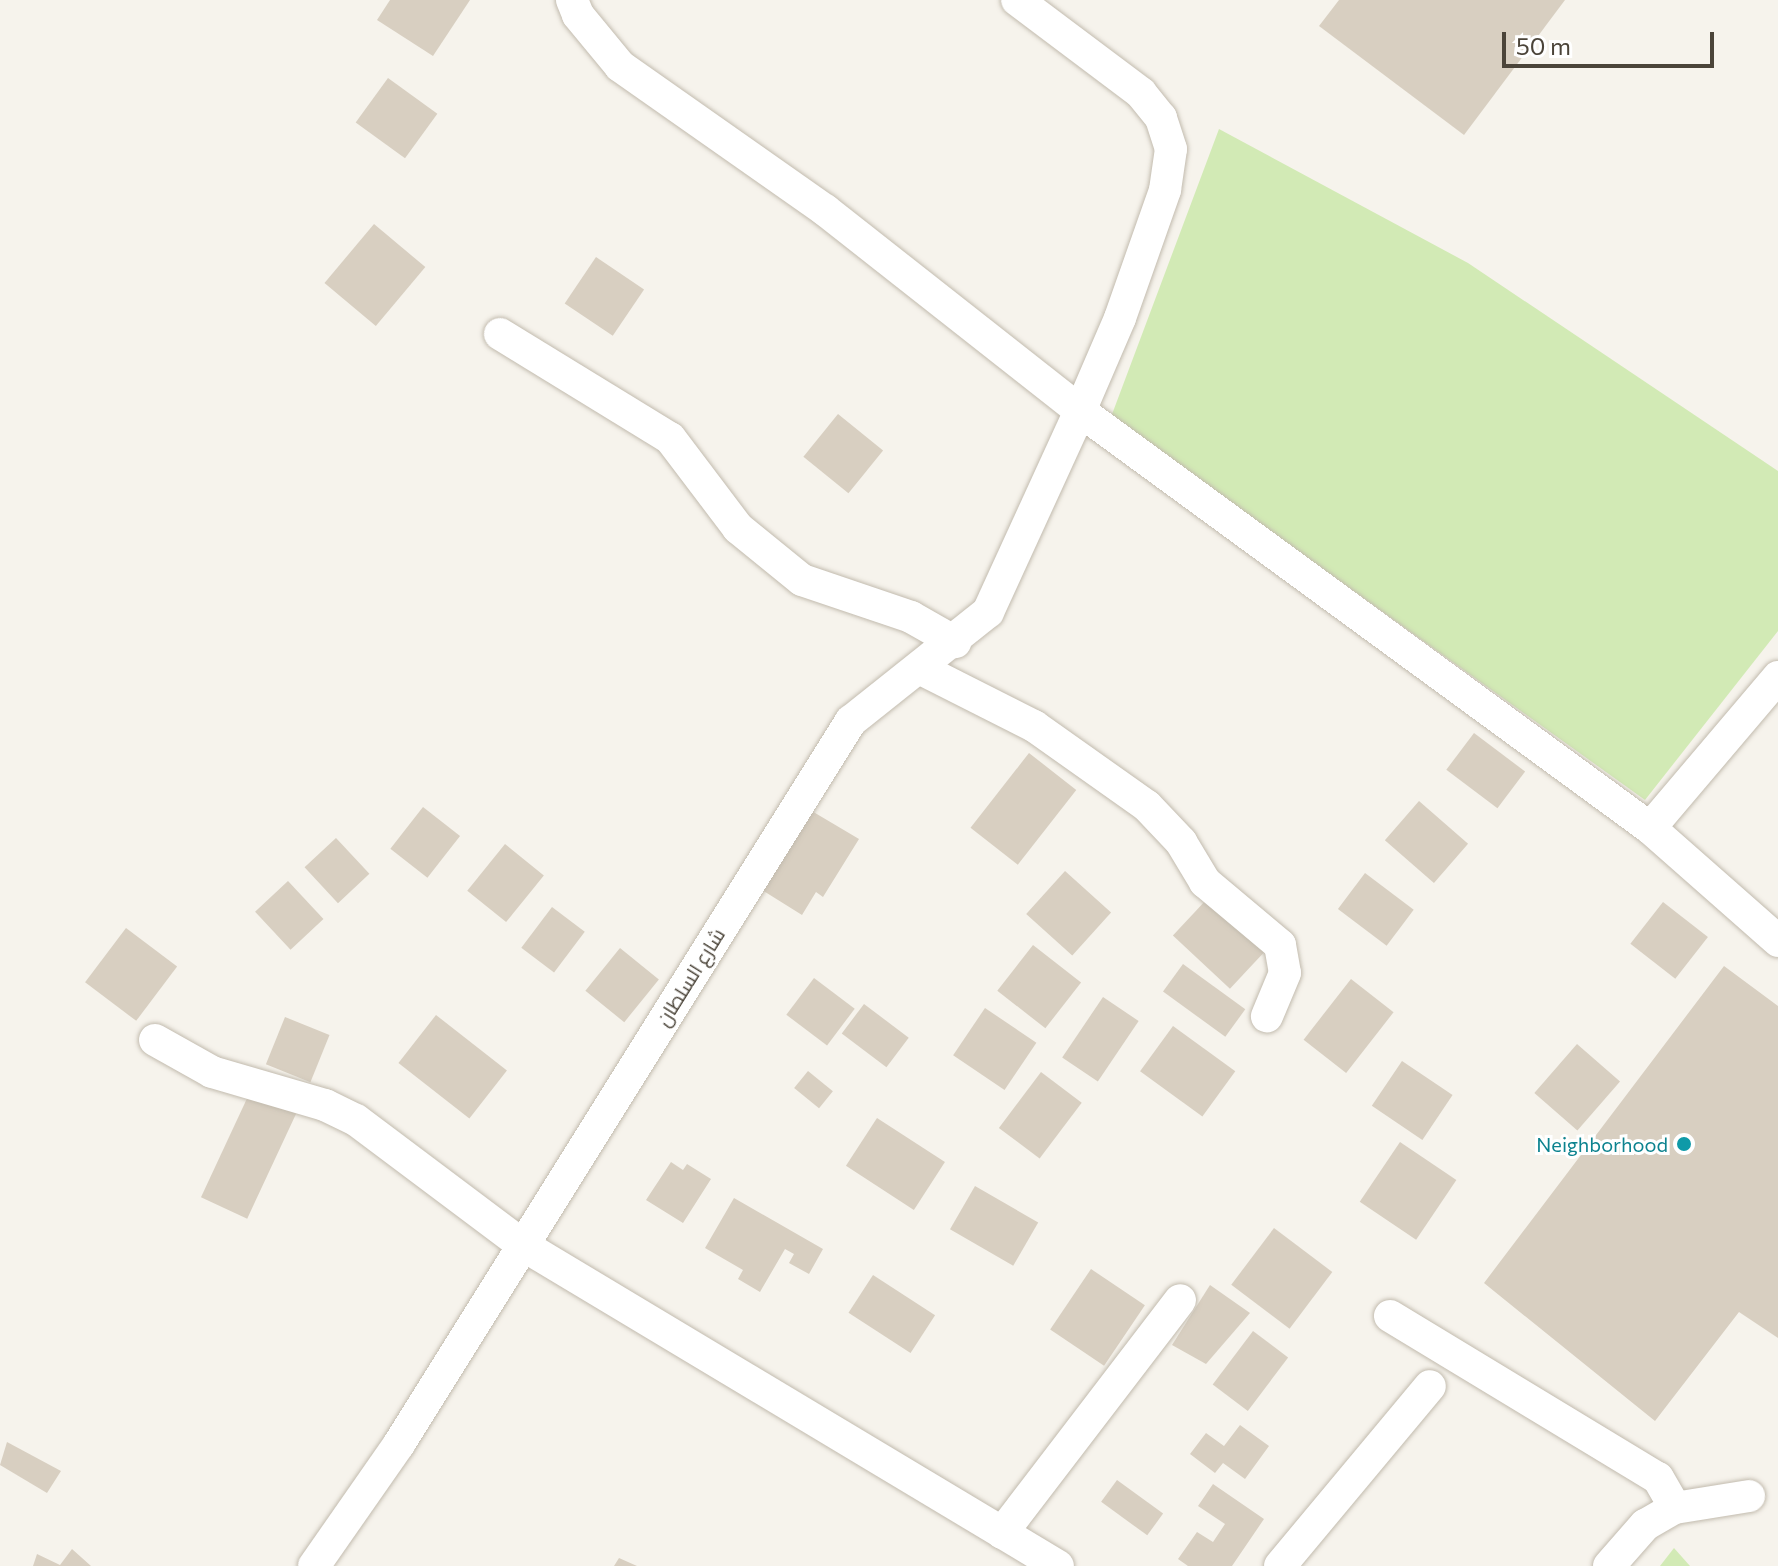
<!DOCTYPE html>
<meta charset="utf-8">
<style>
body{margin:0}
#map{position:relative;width:1778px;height:1566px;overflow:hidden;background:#f6f3ec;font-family:Commissioner,Cairo,sans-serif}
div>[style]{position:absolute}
.green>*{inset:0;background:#d2eab5}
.building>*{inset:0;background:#d8cfc1;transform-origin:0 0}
.roads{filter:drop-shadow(0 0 2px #c2bbae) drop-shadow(0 0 2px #c2bbae)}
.minor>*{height:32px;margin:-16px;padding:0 16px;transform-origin:16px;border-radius:16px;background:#fff}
.dots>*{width:22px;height:22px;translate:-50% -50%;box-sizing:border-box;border:4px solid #fff;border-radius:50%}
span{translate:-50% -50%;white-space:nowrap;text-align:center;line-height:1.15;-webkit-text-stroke:6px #fff;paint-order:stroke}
.street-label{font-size:20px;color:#4b4439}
.culture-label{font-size:20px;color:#0d838f}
.right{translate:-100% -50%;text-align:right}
.scale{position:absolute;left:1502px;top:32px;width:212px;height:36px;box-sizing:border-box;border:4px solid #4b4439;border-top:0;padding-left:10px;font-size:24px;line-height:28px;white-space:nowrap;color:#4b4439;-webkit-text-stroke:6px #fff;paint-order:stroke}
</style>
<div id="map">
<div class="green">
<div style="clip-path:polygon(1219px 129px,1468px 263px,1778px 471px,1778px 631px,1645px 800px,1111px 417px)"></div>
<div style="clip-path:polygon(1674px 1548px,1690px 1566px,1660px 1566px)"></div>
</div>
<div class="building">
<div style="clip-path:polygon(390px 0,470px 0,433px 56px,377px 20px)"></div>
<div style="clip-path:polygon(1339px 0,1565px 0,1464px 135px,1319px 26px)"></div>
<div style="left:388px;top:78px;width:61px;height:55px;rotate:36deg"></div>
<div style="left:374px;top:224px;width:67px;height:77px;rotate:40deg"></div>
<div style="left:596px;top:257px;width:58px;height:56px;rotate:34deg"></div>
<div style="left:838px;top:414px;width:58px;height:55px;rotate:39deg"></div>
<div style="left:1474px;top:733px;width:64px;height:46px;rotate:37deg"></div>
<div style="left:1029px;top:753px;width:60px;height:95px;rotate:38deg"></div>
<div style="left:1419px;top:801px;width:65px;height:52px;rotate:41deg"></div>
<div style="left:423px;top:807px;width:47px;height:53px;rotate:38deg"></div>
<div style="clip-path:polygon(805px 807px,859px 839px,823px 897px,816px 892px,802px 915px,757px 887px)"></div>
<div style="left:336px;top:838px;width:49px;height:43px;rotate:47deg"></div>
<div style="left:505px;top:844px;width:50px;height:60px;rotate:39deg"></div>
<div style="left:1065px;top:871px;width:62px;height:58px;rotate:42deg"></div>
<div style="left:1365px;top:873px;width:61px;height:45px;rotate:37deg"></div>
<div style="left:288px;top:881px;width:52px;height:45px;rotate:47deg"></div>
<div style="left:1207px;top:899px;width:78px;height:50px;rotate:43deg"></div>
<div style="left:1663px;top:902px;width:57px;height:53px;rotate:38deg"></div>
<div style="left:552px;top:907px;width:41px;height:51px;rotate:37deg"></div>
<div style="left:126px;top:928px;width:64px;height:68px;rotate:37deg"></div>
<div style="left:1033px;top:945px;width:61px;height:58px;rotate:38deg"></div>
<div style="left:620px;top:948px;width:50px;height:55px;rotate:39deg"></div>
<div style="left:1183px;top:964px;width:77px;height:34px;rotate:36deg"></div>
<div style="clip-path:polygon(1724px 966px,1778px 1006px,1778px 1338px,1739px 1312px,1655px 1421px,1484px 1283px)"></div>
<div style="left:814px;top:978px;width:51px;height:46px;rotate:37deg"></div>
<div style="left:1351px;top:979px;width:54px;height:77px;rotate:38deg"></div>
<div style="left:1103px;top:997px;width:43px;height:73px;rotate:34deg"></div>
<div style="left:864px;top:1004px;width:56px;height:37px;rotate:37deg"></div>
<div style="left:985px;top:1008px;width:62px;height:57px;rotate:34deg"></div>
<div style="left:436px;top:1015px;width:90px;height:61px;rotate:38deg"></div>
<div style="left:285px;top:1017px;width:48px;height:51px;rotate:22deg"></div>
<div style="left:1173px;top:1026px;width:77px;height:56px;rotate:36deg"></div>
<div style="left:1577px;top:1044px;width:57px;height:65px;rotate:41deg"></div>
<div style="left:1402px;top:1061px;width:61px;height:54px;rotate:34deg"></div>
<div style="left:808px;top:1071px;width:32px;height:22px;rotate:39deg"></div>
<div style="left:1041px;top:1072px;width:51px;height:70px;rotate:37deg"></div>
<div style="left:250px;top:1092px;width:51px;height:116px;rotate:25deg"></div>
<div style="left:877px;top:1118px;width:81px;height:57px;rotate:33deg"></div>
<div style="left:1400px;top:1142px;width:68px;height:72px;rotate:34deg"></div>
<div style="clip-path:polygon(671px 1162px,683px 1170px,687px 1164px,711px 1179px,683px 1223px,646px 1200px)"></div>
<div style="left:975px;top:1186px;width:73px;height:50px;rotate:30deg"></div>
<div style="clip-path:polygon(734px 1198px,823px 1249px,809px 1274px,789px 1263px,794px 1254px,785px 1249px,760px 1292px,738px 1279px,743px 1270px,705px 1248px)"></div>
<div style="left:1274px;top:1228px;width:73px;height:71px;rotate:37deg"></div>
<div style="left:1091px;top:1269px;width:65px;height:73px;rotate:34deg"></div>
<div style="left:873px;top:1275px;width:74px;height:45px;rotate:33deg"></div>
<div style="clip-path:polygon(1210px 1285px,1250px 1313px,1206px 1364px,1172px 1345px)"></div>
<div style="left:1253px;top:1331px;width:44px;height:67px;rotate:37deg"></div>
<div style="clip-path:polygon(1240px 1425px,1269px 1446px,1245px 1479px,1223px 1463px,1215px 1473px,1190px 1454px,1206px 1433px,1224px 1446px)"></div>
<div style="clip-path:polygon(7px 1442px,61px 1471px,47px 1493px,0 1465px)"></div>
<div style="left:1117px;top:1480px;width:57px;height:27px;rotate:36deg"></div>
<div style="clip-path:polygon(1213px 1484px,1264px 1519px,1232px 1566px,1188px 1566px,1178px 1559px,1197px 1532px,1213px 1542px,1225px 1524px,1198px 1506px)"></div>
<div style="clip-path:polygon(72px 1549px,91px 1566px,33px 1566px,37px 1554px,60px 1565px)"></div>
<div style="clip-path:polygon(619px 1558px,637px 1566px,614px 1566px)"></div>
</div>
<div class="roads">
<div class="minor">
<div style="left:572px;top:0;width:16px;rotate:68deg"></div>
<div style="left:578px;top:15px;width:66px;rotate:50.5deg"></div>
<div style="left:620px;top:66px;width:251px;rotate:35.1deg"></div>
<div style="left:825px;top:210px;width:325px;rotate:38.2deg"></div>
<div style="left:1080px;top:411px;width:706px;rotate:36.19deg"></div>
<div style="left:1650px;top:828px;width:171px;rotate:41.4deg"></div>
<div style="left:500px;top:334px;width:199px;rotate:31.5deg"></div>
<div style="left:670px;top:438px;width:113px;rotate:52.9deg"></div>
<div style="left:738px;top:528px;width:82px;rotate:39.1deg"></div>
<div style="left:802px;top:580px;width:115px;rotate:18.7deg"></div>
<div style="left:911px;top:617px;width:51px;rotate:29.6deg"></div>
<div style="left:921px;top:669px;width:127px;rotate:26.8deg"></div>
<div style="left:1034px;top:726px;width:138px;rotate:35.3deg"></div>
<div style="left:1147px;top:806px;width:50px;rotate:46.6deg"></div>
<div style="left:1181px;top:842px;width:47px;rotate:59deg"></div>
<div style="left:1205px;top:882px;width:98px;rotate:40deg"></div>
<div style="left:1280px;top:945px;width:28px;rotate:80deg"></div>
<div style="left:1285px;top:973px;width:47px;rotate:112.7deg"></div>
<div style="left:1650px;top:828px;width:198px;rotate:-49.7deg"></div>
<div style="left:155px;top:1040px;width:65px;rotate:29.3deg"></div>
<div style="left:212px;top:1072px;width:118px;rotate:16.3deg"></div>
<div style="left:325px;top:1105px;width:34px;rotate:26deg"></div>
<div style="left:356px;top:1120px;width:206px;rotate:36.9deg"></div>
<div style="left:521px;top:1244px;width:626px;rotate:30.95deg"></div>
<div style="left:1390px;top:1316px;width:313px;rotate:31.2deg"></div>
<div style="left:1658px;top:1478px;width:34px;rotate:60deg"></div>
<div style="left:1002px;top:1533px;width:293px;rotate:-52.6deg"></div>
<div style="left:314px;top:1566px;width:149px;rotate:-55.1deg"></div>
<div style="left:399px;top:1444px;width:853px;rotate:-57.99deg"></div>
<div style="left:851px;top:721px;width:175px;rotate:-38.5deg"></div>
<div style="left:988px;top:612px;width:221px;rotate:-65.4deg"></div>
<div style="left:1080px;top:411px;width:101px;rotate:-66.7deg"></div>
<div style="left:1120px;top:318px;width:136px;rotate:-70.6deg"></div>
<div style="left:1165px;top:190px;width:41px;rotate:-81.7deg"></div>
<div style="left:1171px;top:149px;width:33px;rotate:-108deg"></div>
<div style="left:1161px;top:118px;width:32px;rotate:-129deg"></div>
<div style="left:1141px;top:93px;width:155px;rotate:-143.1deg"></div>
<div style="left:1280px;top:1566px;width:234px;rotate:-50.2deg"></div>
<div style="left:1609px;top:1566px;width:55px;rotate:-48.7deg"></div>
<div style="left:1645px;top:1525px;width:34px;rotate:-30deg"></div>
<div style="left:1675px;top:1508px;width:75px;rotate:-9.2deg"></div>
</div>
</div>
<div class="dots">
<div style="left:1684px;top:1144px;background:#0f9aa8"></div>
</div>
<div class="street-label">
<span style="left:690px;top:977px;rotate:-58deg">شارع السلطان</span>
</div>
<div class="culture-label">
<span class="right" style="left:1668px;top:1144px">Neighborhood</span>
</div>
<div class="scale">50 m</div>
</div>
